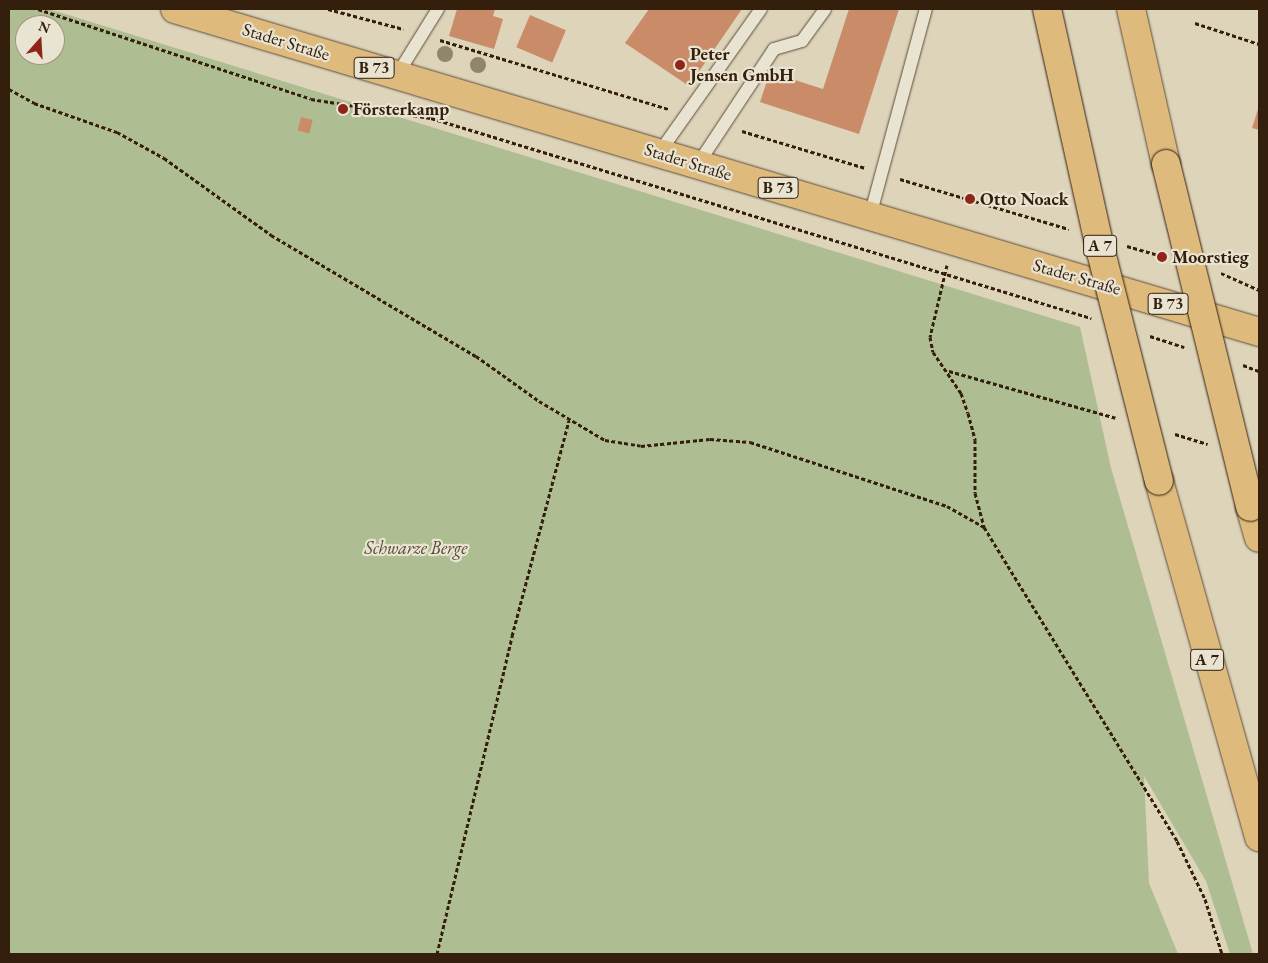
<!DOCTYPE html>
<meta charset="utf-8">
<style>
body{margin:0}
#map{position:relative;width:1268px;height:963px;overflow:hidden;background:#ddd4ba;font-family:"EB Garamond",serif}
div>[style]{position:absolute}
.green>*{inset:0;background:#aebd92}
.building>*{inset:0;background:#ca8b68;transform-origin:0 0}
.path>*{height:3px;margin-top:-1.5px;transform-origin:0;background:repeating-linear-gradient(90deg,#341e0c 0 4px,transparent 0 6.5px)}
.roads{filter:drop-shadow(0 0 1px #5e4c38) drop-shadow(0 0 1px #5e4c38)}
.lane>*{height:12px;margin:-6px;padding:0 6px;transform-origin:6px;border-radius:6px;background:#e9e3d2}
.primary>*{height:28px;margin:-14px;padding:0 14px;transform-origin:14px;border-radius:14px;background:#deba7d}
.highway>*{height:28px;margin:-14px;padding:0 14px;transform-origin:14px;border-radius:14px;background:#deba7d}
.bridges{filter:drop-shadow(0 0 1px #341e0c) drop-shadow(0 0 1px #341e0c)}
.highway-bridge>*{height:28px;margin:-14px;padding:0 14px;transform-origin:14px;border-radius:14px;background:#deba7d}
.trees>*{width:16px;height:16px;margin:-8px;border-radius:50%;background:#91866d}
.dots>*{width:14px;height:14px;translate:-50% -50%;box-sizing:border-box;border:2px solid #e9e3d2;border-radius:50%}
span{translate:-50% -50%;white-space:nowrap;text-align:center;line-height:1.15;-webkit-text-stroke:4.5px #e9e3d2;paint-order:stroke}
.shield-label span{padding:1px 4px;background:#e9e3d2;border:1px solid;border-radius:4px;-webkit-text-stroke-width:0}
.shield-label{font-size:16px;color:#341e0c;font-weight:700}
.street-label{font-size:18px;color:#341e0c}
.poi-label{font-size:18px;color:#341e0c;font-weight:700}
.left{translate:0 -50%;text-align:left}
.park-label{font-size:18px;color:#52462e;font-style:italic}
.frame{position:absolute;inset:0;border:10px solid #341e0c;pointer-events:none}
.north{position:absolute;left:15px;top:15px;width:50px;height:50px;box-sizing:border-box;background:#e9e3d2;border:1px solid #a19483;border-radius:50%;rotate:19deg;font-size:14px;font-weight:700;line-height:20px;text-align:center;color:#341e0c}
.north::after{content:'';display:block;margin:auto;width:18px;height:22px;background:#8f2418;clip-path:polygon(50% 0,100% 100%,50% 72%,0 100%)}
</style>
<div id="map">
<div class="green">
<div style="clip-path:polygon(evenodd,9px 9px,49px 9px,1080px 327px,1111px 468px,1253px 954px,1230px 954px,1206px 881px,1144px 776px,1149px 883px,1178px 954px,9px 954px,9px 9px,25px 25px,55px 25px,55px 55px,25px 55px,25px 25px)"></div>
</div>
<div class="building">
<div style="clip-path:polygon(457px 9px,495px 9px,493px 16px,503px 19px,494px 49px,449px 36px)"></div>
<div style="clip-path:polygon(649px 9px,742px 9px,689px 86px,625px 43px)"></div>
<div style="clip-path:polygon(849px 9px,899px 9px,859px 134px,760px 102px,770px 72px,823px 89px)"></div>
<div style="left:530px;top:15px;width:39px;height:35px;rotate:23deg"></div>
<div style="clip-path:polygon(1259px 106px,1259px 130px,1252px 128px)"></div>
<div style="left:301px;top:117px;width:12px;height:14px;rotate:14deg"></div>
</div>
<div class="path">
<div style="left:38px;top:9px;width:287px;rotate:18.2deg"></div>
<div style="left:311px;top:99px;width:121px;rotate:9deg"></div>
<div style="left:431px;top:118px;width:690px;rotate:16.86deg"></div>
<div style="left:328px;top:9px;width:78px;rotate:14.9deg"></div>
<div style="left:1195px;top:23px;width:67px;rotate:18.2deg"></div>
<div style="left:440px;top:40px;width:239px;rotate:16.8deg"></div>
<div style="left:9px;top:89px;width:29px;rotate:29deg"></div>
<div style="left:34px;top:103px;width:88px;rotate:19.3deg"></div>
<div style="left:117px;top:132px;width:54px;rotate:29deg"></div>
<div style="left:164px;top:158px;width:132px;rotate:35.7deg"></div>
<div style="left:271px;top:235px;width:238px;rotate:30.6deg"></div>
<div style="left:476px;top:356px;width:77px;rotate:35.5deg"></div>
<div style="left:539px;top:401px;width:77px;rotate:30.6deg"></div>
<div style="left:605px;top:440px;width:36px;rotate:9deg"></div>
<div style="left:641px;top:446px;width:69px;rotate:-5.8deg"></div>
<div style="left:710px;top:439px;width:40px;rotate:4.3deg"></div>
<div style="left:750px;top:442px;width:207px;rotate:18deg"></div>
<div style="left:947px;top:506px;width:43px;rotate:29.6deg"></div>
<div style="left:742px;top:131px;width:128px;rotate:16.7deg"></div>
<div style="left:900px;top:179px;width:176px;rotate:16.5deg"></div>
<div style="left:1127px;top:246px;width:36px;rotate:16deg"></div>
<div style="left:947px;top:265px;width:74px;rotate:103.3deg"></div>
<div style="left:930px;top:337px;width:15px;rotate:79deg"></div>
<div style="left:933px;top:352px;width:50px;rotate:55.7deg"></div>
<div style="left:961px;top:393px;width:21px;rotate:71deg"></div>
<div style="left:968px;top:413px;width:28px;rotate:75deg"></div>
<div style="left:975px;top:440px;width:53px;rotate:90deg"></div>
<div style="left:975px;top:493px;width:35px;rotate:75deg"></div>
<div style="left:984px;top:527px;width:369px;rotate:58.4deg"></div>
<div style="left:1177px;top:841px;width:64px;rotate:64.2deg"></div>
<div style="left:1205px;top:899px;width:58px;rotate:72.8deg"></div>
<div style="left:1221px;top:273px;width:42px;rotate:24.1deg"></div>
<div style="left:1150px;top:336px;width:36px;rotate:18deg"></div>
<div style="left:1243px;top:365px;width:17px;rotate:21deg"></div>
<div style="left:949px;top:371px;width:173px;rotate:15.7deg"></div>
<div style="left:1175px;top:434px;width:34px;rotate:17deg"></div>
<div style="left:437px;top:954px;width:327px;rotate:-76.7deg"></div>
<div style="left:512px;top:636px;width:223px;rotate:-75.2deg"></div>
</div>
<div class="roads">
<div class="lane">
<div style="left:397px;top:75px;width:78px;rotate:-58.2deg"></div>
<div style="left:659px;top:153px;width:176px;rotate:-54.7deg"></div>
<div style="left:698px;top:164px;width:138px;rotate:-56.5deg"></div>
<div style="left:774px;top:49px;width:29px;rotate:-16deg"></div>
<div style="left:802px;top:41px;width:39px;rotate:-54deg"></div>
<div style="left:870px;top:216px;width:214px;rotate:-74.9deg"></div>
</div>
<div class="primary">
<div style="left:175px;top:9px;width:1131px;rotate:16.59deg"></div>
</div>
<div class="highway">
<div style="left:1131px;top:9px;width:159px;rotate:77.3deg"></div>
<div style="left:1159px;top:481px;width:370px;rotate:74.3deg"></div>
<div style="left:1250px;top:507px;width:32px;rotate:74deg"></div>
</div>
</div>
<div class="bridges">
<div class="highway-bridge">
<div style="left:1047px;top:9px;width:249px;rotate:77.5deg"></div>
<div style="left:1101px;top:252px;width:236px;rotate:75.8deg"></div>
<div style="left:1166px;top:164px;width:353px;rotate:76.2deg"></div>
</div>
</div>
<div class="trees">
<div style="left:445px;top:54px"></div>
<div style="left:478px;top:65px"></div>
</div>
<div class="dots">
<div style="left:680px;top:65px;background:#8f2418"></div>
<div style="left:343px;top:109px;background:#8f2418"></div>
<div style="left:970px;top:199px;background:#8f2418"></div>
<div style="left:1162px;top:257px;background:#8f2418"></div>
</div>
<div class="shield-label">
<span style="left:374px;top:68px">B 73</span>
<span style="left:778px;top:188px">B 73</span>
<span style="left:1100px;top:246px">A 7</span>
<span style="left:1168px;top:304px">B 73</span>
<span style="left:1207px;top:660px">A 7</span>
</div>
<div class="street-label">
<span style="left:286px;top:42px;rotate:17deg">Stader Straße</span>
<span style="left:688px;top:162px;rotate:17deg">Stader Straße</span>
<span style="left:1077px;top:277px;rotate:16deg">Stader Straße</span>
</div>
<div class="poi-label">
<span class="left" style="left:690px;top:65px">Peter<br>Jensen GmbH</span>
<span class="left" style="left:353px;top:109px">Försterkamp</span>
<span class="left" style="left:980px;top:199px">Otto Noack</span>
<span class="left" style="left:1172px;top:257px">Moorstieg</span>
</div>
<div class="park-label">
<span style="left:416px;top:548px">Schwarze Berge</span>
</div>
<div class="frame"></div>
<div class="north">N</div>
</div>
